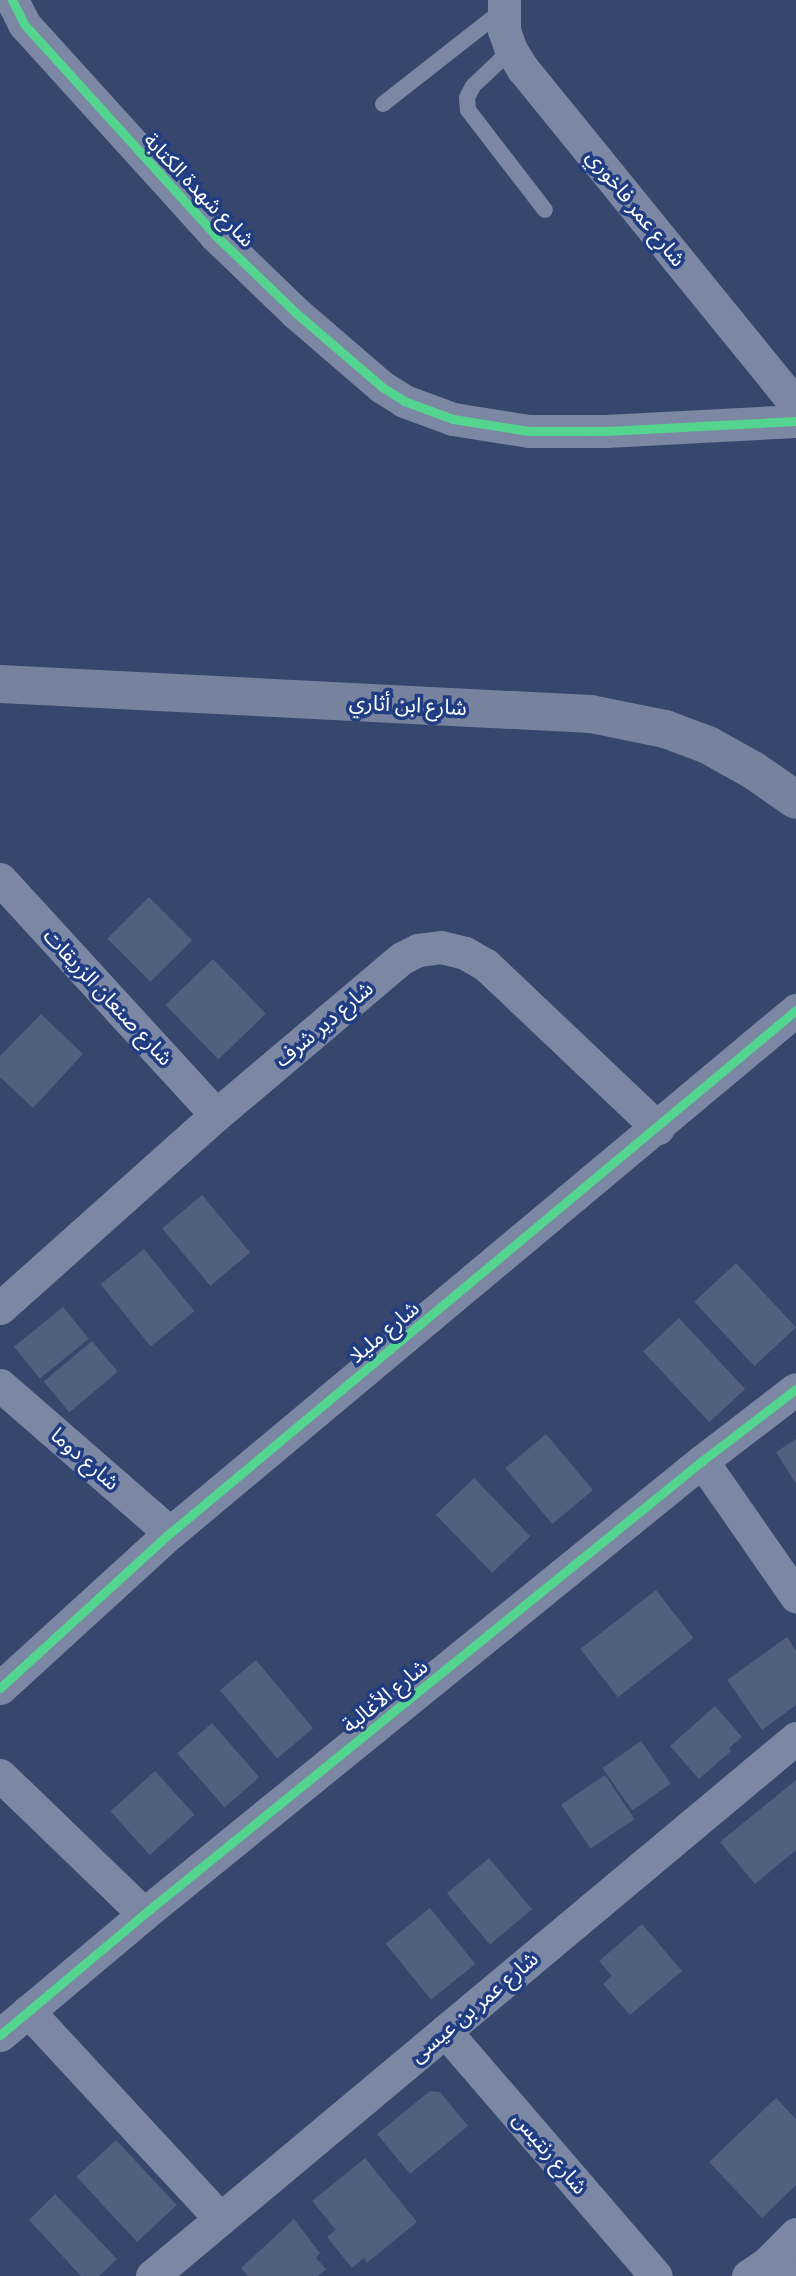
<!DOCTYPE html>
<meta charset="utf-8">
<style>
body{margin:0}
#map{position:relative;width:796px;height:2276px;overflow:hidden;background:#36466d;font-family:Karla,"Noto Sans Arabic",sans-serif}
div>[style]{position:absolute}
.building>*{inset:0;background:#525f7e;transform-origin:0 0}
.lane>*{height:16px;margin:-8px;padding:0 8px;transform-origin:8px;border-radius:8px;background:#7c87a3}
.street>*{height:33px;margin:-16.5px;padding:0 16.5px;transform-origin:16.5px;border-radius:16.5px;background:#7c87a3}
.secondary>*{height:38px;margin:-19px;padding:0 19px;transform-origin:19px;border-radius:19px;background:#77829f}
.cycleway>*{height:9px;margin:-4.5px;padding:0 4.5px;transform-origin:4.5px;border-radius:4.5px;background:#53d58f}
span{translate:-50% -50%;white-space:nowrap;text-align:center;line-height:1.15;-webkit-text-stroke:7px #203d83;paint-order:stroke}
.street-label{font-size:21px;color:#fff}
</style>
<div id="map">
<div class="building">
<div style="left:149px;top:897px;width:61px;height:59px;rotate:45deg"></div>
<div style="left:213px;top:959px;width:76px;height:66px;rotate:46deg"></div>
<div style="clip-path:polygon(41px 1014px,83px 1054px,33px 1108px,0 1077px,0 1056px)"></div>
<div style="left:202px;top:1195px;width:75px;height:52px;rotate:50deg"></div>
<div style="left:144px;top:1249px;width:80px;height:56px;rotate:51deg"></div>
<div style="left:736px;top:1263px;width:88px;height:57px;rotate:47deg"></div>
<div style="left:63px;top:1307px;width:41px;height:63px;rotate:51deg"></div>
<div style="left:679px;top:1318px;width:97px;height:49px;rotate:47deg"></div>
<div style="left:92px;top:1341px;width:40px;height:63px;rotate:50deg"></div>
<div style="left:546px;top:1434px;width:73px;height:53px;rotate:50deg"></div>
<div style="clip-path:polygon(796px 1439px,796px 1484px,776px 1452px)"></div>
<div style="left:474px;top:1478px;width:81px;height:53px;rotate:46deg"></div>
<div style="left:656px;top:1590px;width:61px;height:96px;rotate:52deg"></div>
<div style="clip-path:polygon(787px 1637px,796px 1651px,796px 1705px,762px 1730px,727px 1680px)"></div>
<div style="left:256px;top:1660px;width:89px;height:47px;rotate:50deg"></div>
<div style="clip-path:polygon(715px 1706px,742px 1737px,729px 1748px,731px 1751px,699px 1779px,670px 1746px)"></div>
<div style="left:212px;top:1723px;width:72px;height:46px;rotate:49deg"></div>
<div style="left:641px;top:1741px;width:52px;height:47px;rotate:55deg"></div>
<div style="left:155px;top:1771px;width:59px;height:60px;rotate:48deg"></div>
<div style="left:605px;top:1775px;width:53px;height:53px;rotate:56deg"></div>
<div style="clip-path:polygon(796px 1780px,796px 1850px,755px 1884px,720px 1842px)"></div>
<div style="left:489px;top:1858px;width:67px;height:55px;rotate:50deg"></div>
<div style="left:430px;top:1908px;width:72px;height:57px;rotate:51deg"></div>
<div style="clip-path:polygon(642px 1924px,682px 1971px,630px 2015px,603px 1984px,612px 1976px,599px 1961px)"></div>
<div style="clip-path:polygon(430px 2091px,440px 2092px,468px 2126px,410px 2174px,377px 2134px)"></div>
<div style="clip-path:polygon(776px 2098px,796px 2119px,796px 2185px,762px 2218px,709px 2162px)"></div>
<div style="left:116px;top:2140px;width:89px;height:54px;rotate:47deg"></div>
<div style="clip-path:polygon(365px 2158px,417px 2222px,367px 2263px,364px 2258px,352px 2268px,327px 2237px,336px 2230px,312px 2201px)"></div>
<div style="clip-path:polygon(55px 2194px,117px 2259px,99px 2276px,81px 2276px,29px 2220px)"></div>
<div style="clip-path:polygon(294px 2219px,320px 2253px,316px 2258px,326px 2269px,318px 2276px,248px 2276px,241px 2268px)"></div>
</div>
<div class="lane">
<div style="left:511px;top:50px;width:52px;rotate:136.5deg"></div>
<div style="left:473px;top:86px;width:13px;rotate:117deg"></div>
<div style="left:467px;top:98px;width:12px;rotate:85deg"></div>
<div style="left:468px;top:110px;width:126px;rotate:52.4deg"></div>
<div style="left:383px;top:104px;width:152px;rotate:-38.1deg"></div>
</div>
<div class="street">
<div style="left:12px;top:0;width:27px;rotate:63deg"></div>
<div style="left:24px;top:24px;width:285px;rotate:47.8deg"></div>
<div style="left:215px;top:235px;width:112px;rotate:43.9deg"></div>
<div style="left:296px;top:313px;width:113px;rotate:40.7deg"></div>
<div style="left:382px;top:387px;width:26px;rotate:32deg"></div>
<div style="left:404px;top:401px;width:52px;rotate:20.2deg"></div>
<div style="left:453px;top:419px;width:77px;rotate:9deg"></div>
<div style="left:529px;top:431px;width:77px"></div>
<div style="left:606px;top:431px;width:190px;rotate:-3deg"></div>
<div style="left:504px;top:0;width:30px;rotate:90deg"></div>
<div style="left:504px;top:30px;width:21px;rotate:71deg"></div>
<div style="left:511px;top:50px;width:22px;rotate:58deg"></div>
<div style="left:523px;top:69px;width:433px;rotate:50.9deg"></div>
<div style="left:0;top:879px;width:320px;rotate:47.5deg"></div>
<div style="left:0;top:1308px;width:290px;rotate:-41.8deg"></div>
<div style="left:216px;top:1115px;width:243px;rotate:-40.2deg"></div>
<div style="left:402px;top:958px;width:18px;rotate:-27deg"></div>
<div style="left:418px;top:950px;width:23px;rotate:-7deg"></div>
<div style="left:441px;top:947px;width:25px;rotate:14deg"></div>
<div style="left:465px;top:953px;width:24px;rotate:30deg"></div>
<div style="left:486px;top:965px;width:237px;rotate:43.5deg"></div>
<div style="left:0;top:1385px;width:225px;rotate:41deg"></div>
<div style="left:702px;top:1461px;width:165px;rotate:55.2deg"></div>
<div style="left:0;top:1688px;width:230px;rotate:-42.4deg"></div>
<div style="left:170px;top:1533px;width:816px;rotate:-39.88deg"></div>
<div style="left:0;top:1775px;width:200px;rotate:44deg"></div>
<div style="left:28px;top:2011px;width:282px;rotate:47.2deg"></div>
<div style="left:445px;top:2031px;width:323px;rotate:49.3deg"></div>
<div style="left:0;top:2035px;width:188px;rotate:-40deg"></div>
<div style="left:144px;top:1914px;width:719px;rotate:-39.07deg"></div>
<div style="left:702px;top:1461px;width:118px;rotate:-37.5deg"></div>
<div style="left:767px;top:2263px;width:32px;rotate:24deg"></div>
<div style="left:152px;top:2276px;width:839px;rotate:-39.88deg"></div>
<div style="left:748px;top:2276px;width:23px;rotate:-34deg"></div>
<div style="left:767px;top:2263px;width:41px;rotate:-45deg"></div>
</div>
<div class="secondary">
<div style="left:0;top:684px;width:592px;rotate:2.91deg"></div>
<div style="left:591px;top:714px;width:76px;rotate:11.5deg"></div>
<div style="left:665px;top:729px;width:46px;rotate:20.4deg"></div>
<div style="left:708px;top:745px;width:51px;rotate:29.1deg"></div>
<div style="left:753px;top:770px;width:52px;rotate:34.9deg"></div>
</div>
<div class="cycleway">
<div style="left:12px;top:0;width:27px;rotate:63deg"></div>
<div style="left:24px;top:24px;width:285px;rotate:47.8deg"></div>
<div style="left:215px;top:235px;width:112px;rotate:43.9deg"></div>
<div style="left:296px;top:313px;width:113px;rotate:40.7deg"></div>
<div style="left:382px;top:387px;width:26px;rotate:32deg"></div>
<div style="left:404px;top:401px;width:52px;rotate:20.2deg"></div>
<div style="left:453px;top:419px;width:77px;rotate:9deg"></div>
<div style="left:529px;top:431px;width:77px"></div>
<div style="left:606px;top:431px;width:190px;rotate:-3deg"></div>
<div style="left:0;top:1688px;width:230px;rotate:-42.4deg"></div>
<div style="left:170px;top:1533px;width:816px;rotate:-39.88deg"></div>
<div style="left:0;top:2035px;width:188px;rotate:-40deg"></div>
<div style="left:144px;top:1914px;width:719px;rotate:-39.07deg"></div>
<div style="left:702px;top:1461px;width:118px;rotate:-37.5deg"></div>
</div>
<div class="street-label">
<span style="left:199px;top:190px;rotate:46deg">شارع شهدة الكتابة</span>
<span style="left:636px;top:208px;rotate:51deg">شارع عمر فاخوري</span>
<span style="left:408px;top:705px;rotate:3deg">شارع ابن أثاري</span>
<span style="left:108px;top:997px;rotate:47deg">شارع صنعان الزريقات</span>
<span style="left:324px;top:1024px;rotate:-40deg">شارع دير شرف</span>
<span style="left:384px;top:1332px;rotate:-40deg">شارع مليلا</span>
<span style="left:85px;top:1459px;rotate:41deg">شارع دوما</span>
<span style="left:385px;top:1696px;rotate:-39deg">شارع الأغالبة</span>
<span style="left:474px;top:2007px;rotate:-40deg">شارع عمر بن عيسى</span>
<span style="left:550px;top:2153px;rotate:49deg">شارع رنتيس</span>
</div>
</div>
